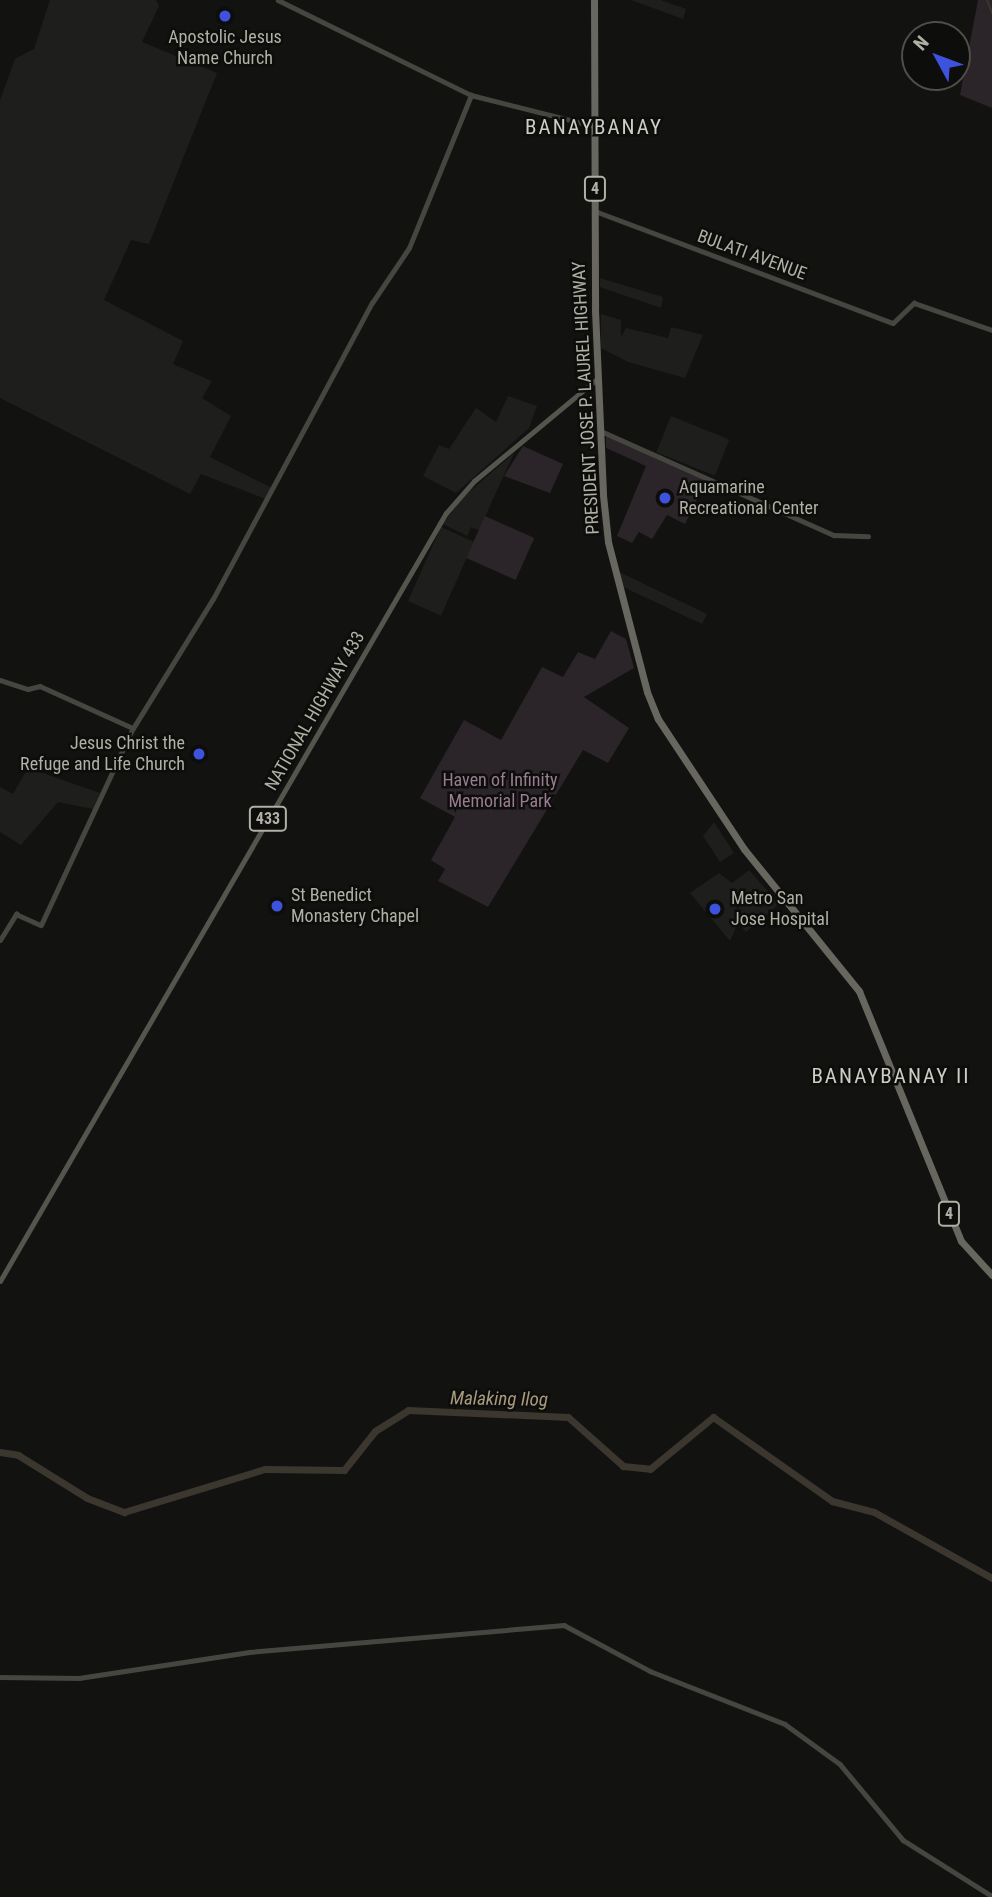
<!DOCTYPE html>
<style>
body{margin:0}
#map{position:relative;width:992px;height:1897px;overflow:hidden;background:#121211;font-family:"Roboto Condensed",sans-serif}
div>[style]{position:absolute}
.built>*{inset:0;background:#1e1f1d;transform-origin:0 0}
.green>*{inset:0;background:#2b2428;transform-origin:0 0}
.stream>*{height:2px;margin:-1px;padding:0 1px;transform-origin:1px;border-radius:1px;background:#3b362e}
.river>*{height:7px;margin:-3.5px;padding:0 3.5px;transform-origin:3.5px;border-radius:3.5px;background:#3b362e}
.secondary>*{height:4.5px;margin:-2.25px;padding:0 2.25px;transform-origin:2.25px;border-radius:2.25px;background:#464640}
.primary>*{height:5px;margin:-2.5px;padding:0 2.5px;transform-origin:2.5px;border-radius:2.5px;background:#55554e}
.highway>*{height:7px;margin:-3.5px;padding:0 3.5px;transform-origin:3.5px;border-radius:3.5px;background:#67665f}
.dots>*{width:19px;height:19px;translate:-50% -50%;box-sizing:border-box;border:4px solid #0d0d0c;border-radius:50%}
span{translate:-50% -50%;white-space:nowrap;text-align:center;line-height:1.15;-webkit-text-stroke:5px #0d0d0c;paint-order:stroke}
.shield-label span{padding:2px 5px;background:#0d0d0c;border:2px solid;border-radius:5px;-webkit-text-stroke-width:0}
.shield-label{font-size:16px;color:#b1b0a4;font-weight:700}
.poi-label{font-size:18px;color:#b1b0a4}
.left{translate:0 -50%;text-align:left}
.right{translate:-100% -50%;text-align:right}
.street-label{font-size:18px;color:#b1b0a4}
.park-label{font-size:18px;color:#9a7c92}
.water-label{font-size:19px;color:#a99b7e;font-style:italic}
.quarter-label{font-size:21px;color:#cecdc4;letter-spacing:2px}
.north{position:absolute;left:901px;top:21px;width:70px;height:70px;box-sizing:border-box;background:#0d0d0c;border:2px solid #4f4e49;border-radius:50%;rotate:311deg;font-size:19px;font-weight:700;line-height:28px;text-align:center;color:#b1b0a4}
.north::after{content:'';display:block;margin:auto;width:24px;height:32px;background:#3e53dd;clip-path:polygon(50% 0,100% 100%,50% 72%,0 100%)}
</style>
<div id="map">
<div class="built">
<div style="clip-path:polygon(50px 0,156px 0,159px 6px,142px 42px,217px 73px,149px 244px,131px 240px,104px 300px,183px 341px,173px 364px,212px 381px,202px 398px,231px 416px,210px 457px,272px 488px,266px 499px,201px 474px,190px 494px,0 398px,0 100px,15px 59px,34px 49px)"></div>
<div style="clip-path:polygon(631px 0,661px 0,686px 9px,683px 19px)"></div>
<div style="clip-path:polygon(600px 278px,663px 297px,661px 308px,600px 287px)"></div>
<div style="clip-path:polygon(601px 314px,621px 320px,621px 337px,626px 328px,668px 338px,671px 327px,703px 335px,685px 378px,628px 362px,601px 348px)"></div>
<div style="clip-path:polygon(508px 396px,537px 406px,529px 428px,456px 493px,423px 476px,439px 445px,449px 449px,476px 408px,496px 422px)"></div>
<div style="left:671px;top:416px;width:63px;height:39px;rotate:22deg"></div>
<div style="clip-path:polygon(514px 453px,479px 530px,471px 527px,467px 536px,443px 524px,462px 498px)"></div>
<div style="left:441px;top:527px;width:36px;height:81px;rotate:24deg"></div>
<div style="clip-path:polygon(619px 572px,707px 614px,702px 624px,623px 587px)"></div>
<div style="clip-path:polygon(28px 768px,100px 793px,93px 809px,58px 802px,21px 845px,0 832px,0 787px,13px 794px)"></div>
<div style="clip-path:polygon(714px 822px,734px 853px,720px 862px,703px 836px)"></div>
<div style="clip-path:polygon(749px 870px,779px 904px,746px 932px,738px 923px,730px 941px,690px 893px,719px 873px,732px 883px)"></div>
</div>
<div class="green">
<div style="clip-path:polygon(978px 0,992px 0,992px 108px,960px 95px)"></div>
<div style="clip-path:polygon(606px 435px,706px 481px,685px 524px,667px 515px,652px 539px,639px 532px,632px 543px,617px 536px,646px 466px,606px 448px)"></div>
<div style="clip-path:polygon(523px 446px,563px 464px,550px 493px,504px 476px)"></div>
<div style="left:485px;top:516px;width:54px;height:46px;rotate:24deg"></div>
<div style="clip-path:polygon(611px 631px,626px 639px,634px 668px,584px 697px,629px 728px,608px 763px,583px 750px,488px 907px,438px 881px,445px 869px,431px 860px,455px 817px,420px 798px,464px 720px,501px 740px,542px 667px,563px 677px,578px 652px,595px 659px)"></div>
</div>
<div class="stream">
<div style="left:987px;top:0;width:14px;rotate:69deg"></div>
</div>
<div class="river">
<div style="left:0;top:1452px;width:18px;rotate:9deg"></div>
<div style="left:18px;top:1455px;width:81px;rotate:31.9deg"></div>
<div style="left:87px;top:1498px;width:40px;rotate:21deg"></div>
<div style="left:124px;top:1512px;width:147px;rotate:-17deg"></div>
<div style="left:265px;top:1469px;width:79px;rotate:0.7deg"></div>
<div style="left:344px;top:1470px;width:50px;rotate:-51.5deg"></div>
<div style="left:375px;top:1431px;width:39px;rotate:-32deg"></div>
<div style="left:408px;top:1410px;width:160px;rotate:2.5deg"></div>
<div style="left:568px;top:1417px;width:74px;rotate:41.7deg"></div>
<div style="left:623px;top:1466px;width:27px;rotate:6deg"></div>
<div style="left:650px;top:1469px;width:82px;rotate:-39.5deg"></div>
<div style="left:713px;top:1417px;width:146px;rotate:35.2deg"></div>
<div style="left:832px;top:1501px;width:43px;rotate:14.7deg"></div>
<div style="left:874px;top:1512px;width:135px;rotate:29.2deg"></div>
</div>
<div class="secondary">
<div style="left:278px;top:0;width:215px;rotate:26.2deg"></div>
<div style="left:471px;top:95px;width:127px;rotate:14.1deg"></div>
<div style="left:595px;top:211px;width:318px;rotate:20.6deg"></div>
<div style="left:893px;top:323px;width:29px;rotate:-44deg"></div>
<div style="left:914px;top:303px;width:83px;rotate:19.1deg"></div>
<div style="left:601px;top:431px;width:255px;rotate:24.1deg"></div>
<div style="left:834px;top:535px;width:34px;rotate:2deg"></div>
<div style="left:0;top:680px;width:29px;rotate:18deg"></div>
<div style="left:28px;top:689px;width:12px;rotate:-14deg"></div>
<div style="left:40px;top:686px;width:102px;rotate:24.3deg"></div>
<div style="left:0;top:940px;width:31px;rotate:-58deg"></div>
<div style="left:16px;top:914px;width:27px;rotate:24deg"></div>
<div style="left:41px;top:925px;width:215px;rotate:-65deg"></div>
<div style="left:132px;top:730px;width:154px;rotate:-58.3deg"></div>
<div style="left:213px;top:599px;width:336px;rotate:-61.8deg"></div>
<div style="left:372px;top:303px;width:66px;rotate:-56.1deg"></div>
<div style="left:409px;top:248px;width:165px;rotate:-67.9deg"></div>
<div style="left:0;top:1677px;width:79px;rotate:0.7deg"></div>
<div style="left:79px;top:1678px;width:172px;rotate:-8.7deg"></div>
<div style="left:249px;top:1652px;width:316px;rotate:-4.9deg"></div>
<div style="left:564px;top:1625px;width:98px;rotate:28.1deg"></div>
<div style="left:650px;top:1671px;width:145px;rotate:21.4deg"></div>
<div style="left:785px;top:1724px;width:68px;rotate:36deg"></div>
<div style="left:840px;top:1764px;width:99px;rotate:50.3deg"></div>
<div style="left:903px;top:1840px;width:105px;rotate:32.2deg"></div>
</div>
<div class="primary">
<div style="left:0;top:1281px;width:888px;rotate:-59.86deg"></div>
<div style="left:446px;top:513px;width:43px;rotate:-48.8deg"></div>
<div style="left:474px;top:481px;width:161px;rotate:-39.7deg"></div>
</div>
<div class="highway">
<div style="left:594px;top:0;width:310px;rotate:89.8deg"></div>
<div style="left:595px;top:310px;width:185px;rotate:87.5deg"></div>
<div style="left:603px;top:495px;width:47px;rotate:83.9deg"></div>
<div style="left:608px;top:542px;width:155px;rotate:75.4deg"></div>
<div style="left:647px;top:692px;width:29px;rotate:68deg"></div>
<div style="left:658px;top:719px;width:156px;rotate:56.5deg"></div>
<div style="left:744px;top:849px;width:183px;rotate:51deg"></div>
<div style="left:859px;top:991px;width:270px;rotate:67.8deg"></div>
<div style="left:961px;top:1241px;width:46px;rotate:47.6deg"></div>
</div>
<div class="dots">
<div style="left:225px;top:16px;background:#3e53dd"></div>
<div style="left:665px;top:498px;background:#3e53dd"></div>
<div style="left:199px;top:754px;background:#3e53dd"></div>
<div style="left:277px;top:906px;background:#3e53dd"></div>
<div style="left:715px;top:909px;background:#3e53dd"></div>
</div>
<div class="shield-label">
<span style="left:595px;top:189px">4</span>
<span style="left:268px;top:819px">433</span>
<span style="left:949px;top:1214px">4</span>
</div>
<div class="poi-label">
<span style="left:225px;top:48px">Apostolic Jesus<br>Name Church</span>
<span class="left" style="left:679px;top:498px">Aquamarine<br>Recreational Center</span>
<span class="right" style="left:185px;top:754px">Jesus Christ the<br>Refuge and Life Church</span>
<span class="left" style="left:291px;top:906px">St Benedict<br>Monastery Chapel</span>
<span class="left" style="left:731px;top:909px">Metro San<br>Jose Hospital</span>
</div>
<div class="street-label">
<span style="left:752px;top:255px;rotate:20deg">BULATI AVENUE</span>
<span style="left:586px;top:398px;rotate:-93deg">PRESIDENT JOSE P. LAUREL HIGHWAY</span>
<span style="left:315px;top:711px;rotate:-60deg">NATIONAL HIGHWAY 433</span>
</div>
<div class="park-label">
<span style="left:500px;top:791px">Haven of Infinity<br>Memorial Park</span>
</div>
<div class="water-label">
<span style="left:499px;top:1399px;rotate:1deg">Malaking Ilog</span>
</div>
<div class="quarter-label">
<span style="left:594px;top:127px">BANAYBANAY</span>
<span style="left:891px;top:1076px">BANAYBANAY II</span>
</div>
<div class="north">N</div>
</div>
